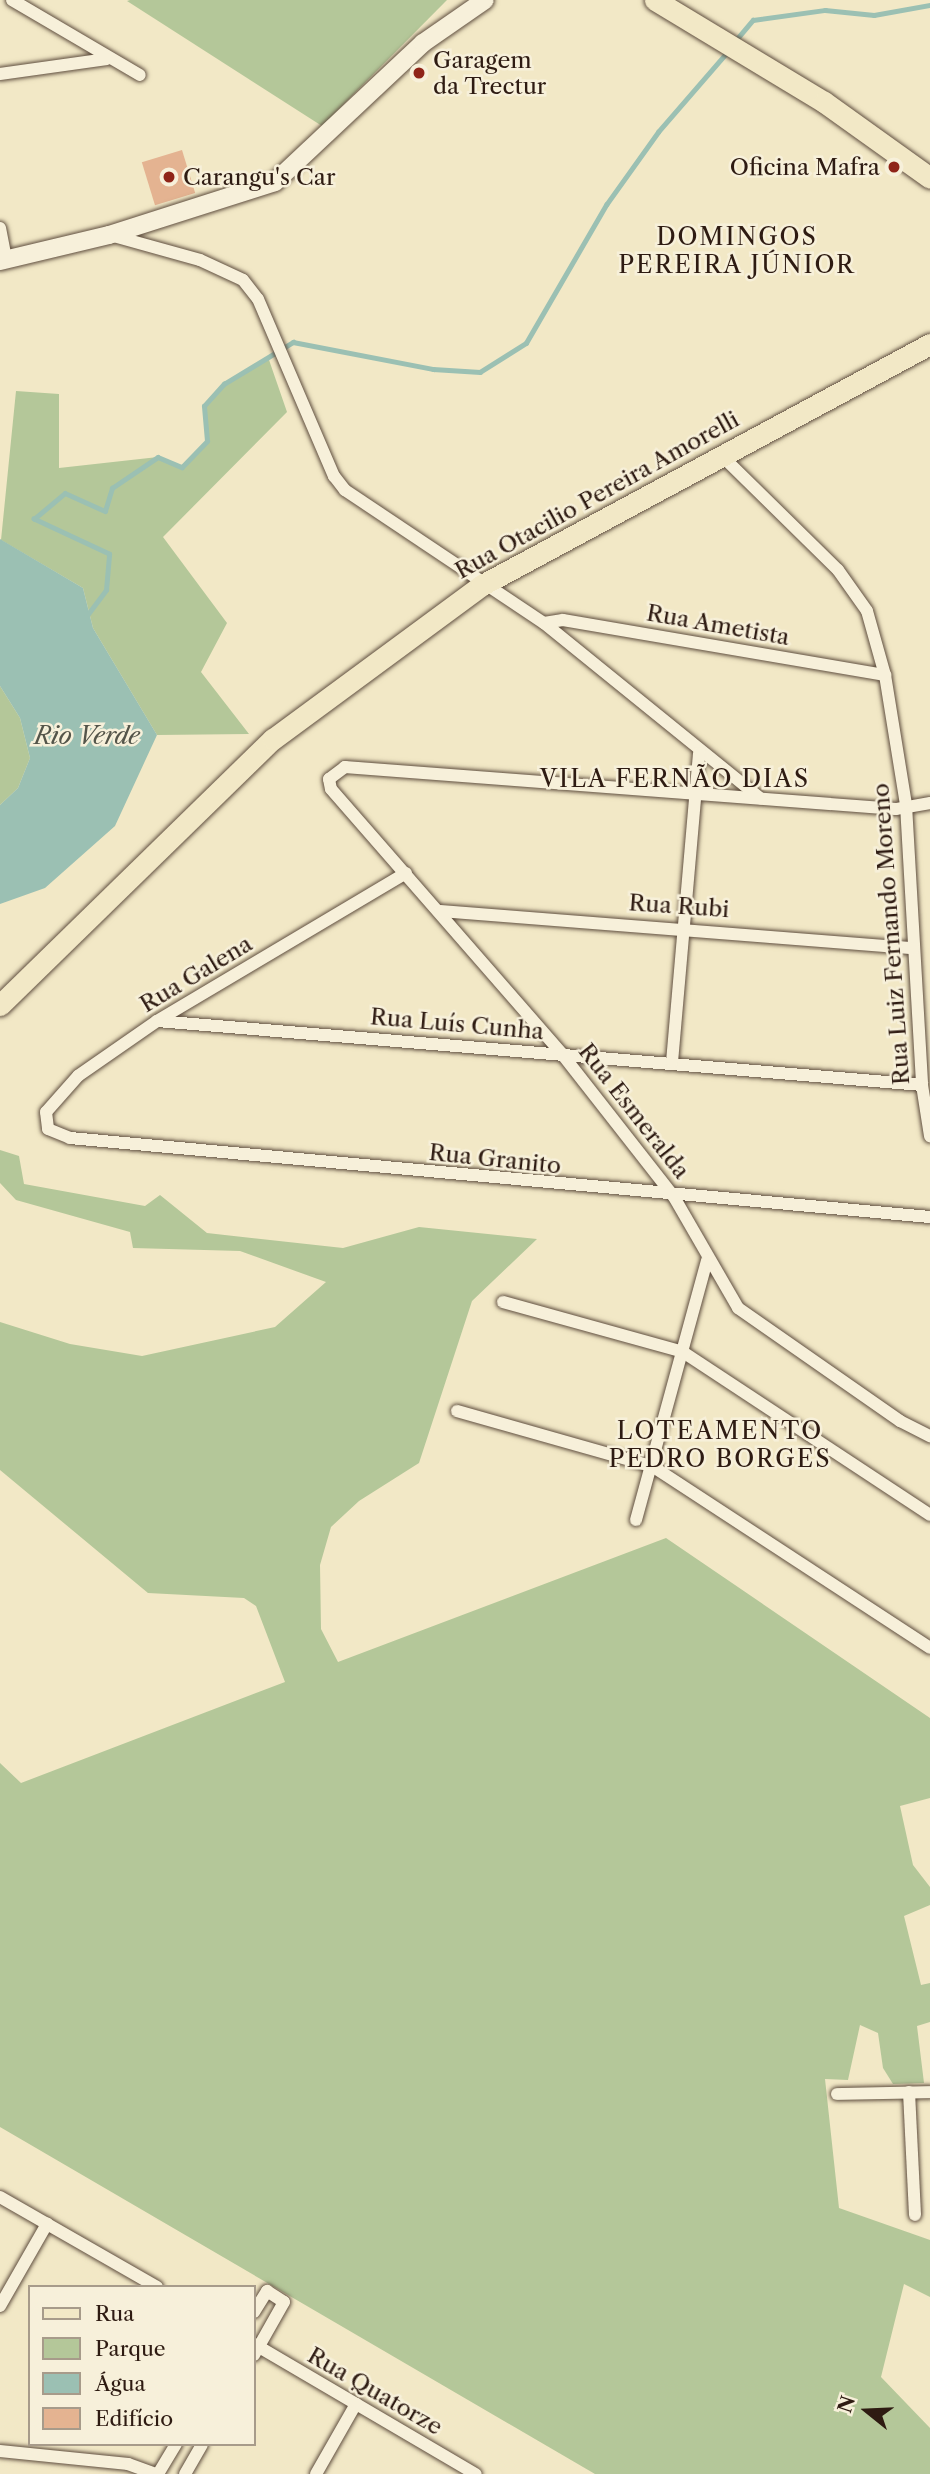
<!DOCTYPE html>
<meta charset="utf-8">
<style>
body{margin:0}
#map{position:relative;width:930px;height:2474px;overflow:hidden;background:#f2e8c6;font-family:"Libre Caslon Text",serif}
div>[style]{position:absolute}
.green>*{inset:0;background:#b4c799}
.water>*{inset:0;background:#9bc0b3}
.stream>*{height:4.5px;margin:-2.25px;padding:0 2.25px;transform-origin:2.25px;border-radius:2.25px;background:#9bc0b3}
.building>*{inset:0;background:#e4b391;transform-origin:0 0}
.roads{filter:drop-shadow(0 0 2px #5f4e3f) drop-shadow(0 0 2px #5f4e3f)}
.street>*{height:12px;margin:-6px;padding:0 6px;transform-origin:6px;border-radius:6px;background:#f7f0da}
.secondary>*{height:18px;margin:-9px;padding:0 9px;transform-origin:9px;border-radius:9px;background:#f7f0da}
.primary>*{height:21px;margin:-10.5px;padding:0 10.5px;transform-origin:10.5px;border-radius:10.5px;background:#f2e8c6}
.dots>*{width:19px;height:19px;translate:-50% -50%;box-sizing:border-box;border:4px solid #f7f0da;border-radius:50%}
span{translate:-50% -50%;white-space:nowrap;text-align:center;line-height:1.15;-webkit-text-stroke:5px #f7f0da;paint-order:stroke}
.poi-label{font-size:23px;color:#2e1b12}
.left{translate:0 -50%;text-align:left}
.right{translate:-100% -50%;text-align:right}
.street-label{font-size:23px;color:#2e1b12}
.neighbourhood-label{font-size:24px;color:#2e1b12;letter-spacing:2px}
.water-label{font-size:24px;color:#54554a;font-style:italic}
.legend{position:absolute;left:28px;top:2285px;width:228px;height:161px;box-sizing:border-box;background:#f7f0da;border:2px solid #a79b8a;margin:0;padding:9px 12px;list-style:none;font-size:21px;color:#2e1b12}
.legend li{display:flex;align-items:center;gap:14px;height:35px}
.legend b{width:35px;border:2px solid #a79b8a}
.north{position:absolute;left:832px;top:2376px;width:70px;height:70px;-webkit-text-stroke:5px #f7f0da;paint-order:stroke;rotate:288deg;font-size:19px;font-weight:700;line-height:28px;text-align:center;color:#2e1b12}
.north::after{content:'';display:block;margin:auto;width:24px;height:32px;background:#2e1b12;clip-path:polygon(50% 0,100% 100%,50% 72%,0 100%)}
</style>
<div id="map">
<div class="green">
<div style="clip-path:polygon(447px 0,322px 126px,127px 1px,130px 0)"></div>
<div style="clip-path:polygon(268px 357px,287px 412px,163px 537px,227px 623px,201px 672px,249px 734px,157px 735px,93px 628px,83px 588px,1px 540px,16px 391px,59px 394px,59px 468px,158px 457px,181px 467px,207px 441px,204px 406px,224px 384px)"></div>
<div style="clip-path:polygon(0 686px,20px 718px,30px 758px,18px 788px,0 805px)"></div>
<div style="clip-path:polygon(0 1150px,19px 1156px,24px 1184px,145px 1206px,160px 1195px,207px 1233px,343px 1248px,419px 1227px,537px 1239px,472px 1301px,419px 1463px,359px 1501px,331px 1527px,320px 1565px,321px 1629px,338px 1662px,666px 1538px,930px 1718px,930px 1798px,900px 1806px,913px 1865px,930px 1887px,930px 1905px,904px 1916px,921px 1985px,930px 1983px,930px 2022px,917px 2026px,924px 2083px,893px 2084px,883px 2068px,878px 2033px,860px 2025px,848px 2080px,825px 2079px,839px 2208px,930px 2240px,930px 2297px,904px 2284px,881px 2377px,930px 2428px,930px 2474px,595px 2474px,0 2127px,0 1763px,21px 1783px,285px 1682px,256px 1606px,244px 1598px,148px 1593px,0 1470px,0 1322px,70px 1344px,142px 1356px,275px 1327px,326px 1282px,240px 1251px,133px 1248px,130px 1232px,16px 1200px,0 1183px)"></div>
</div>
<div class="water">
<div style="clip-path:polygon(0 539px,83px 588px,93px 628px,157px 735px,115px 826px,45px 888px,0 904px,0 805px,18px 788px,30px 758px,20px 718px,0 686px)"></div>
</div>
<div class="stream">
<div style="left:736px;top:40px;width:26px;rotate:-50deg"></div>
<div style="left:753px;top:20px;width:73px;rotate:-7.9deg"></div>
<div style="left:825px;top:10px;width:49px;rotate:5.8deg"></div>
<div style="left:874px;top:15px;width:57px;rotate:-10.1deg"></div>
<div style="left:85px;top:618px;width:35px;rotate:-53deg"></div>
<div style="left:106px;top:590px;width:36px;rotate:-85deg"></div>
<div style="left:109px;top:554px;width:83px;rotate:-155deg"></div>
<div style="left:34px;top:519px;width:40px;rotate:-40deg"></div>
<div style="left:65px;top:493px;width:44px;rotate:24.2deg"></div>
<div style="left:105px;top:511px;width:24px;rotate:-73deg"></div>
<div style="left:112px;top:488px;width:55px;rotate:-34deg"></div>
<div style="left:158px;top:457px;width:26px;rotate:23deg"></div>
<div style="left:182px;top:467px;width:36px;rotate:-46deg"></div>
<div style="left:207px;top:441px;width:35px;rotate:-95deg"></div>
<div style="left:204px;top:406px;width:30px;rotate:-48deg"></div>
<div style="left:224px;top:384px;width:81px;rotate:-31.3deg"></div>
<div style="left:293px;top:342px;width:143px;rotate:10.9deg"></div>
<div style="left:433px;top:369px;width:47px;rotate:3.7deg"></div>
<div style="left:480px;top:372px;width:54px;rotate:-32.2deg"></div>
<div style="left:526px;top:343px;width:160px;rotate:-59.9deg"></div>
<div style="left:606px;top:205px;width:90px;rotate:-54.5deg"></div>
<div style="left:658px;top:132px;width:108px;rotate:-49.1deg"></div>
</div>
<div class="building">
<div style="left:182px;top:150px;width:45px;height:42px;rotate:73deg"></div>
</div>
<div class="roads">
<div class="street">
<div style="left:12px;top:0;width:148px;rotate:30.4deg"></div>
<div style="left:0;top:74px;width:108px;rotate:-8deg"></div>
<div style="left:0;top:228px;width:32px;rotate:79deg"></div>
<div style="left:110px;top:235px;width:93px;rotate:15.5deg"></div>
<div style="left:200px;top:260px;width:47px;rotate:24.9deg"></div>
<div style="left:243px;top:280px;width:24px;rotate:52deg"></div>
<div style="left:258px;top:299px;width:193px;rotate:66.8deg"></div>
<div style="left:334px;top:476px;width:18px;rotate:52deg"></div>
<div style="left:345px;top:490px;width:239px;rotate:33.8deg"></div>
<div style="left:544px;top:623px;width:279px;rotate:39deg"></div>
<div style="left:721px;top:455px;width:164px;rotate:44.5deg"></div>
<div style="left:838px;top:570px;width:50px;rotate:54.7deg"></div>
<div style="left:867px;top:611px;width:66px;rotate:74.3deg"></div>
<div style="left:885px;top:675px;width:132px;rotate:80.8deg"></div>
<div style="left:906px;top:805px;width:280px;rotate:86.7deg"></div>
<div style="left:922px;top:1085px;width:52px;rotate:81.1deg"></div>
<div style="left:544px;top:623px;width:19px;rotate:-9deg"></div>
<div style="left:563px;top:620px;width:327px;rotate:9.7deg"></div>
<div style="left:930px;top:803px;width:35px;rotate:170deg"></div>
<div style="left:896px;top:809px;width:553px;rotate:-175.64deg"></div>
<div style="left:345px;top:767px;width:20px;rotate:143deg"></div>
<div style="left:329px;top:779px;width:10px;rotate:79deg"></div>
<div style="left:331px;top:789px;width:352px;rotate:48.9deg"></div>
<div style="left:562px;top:1054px;width:182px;rotate:51.9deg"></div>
<div style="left:674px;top:1197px;width:128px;rotate:60deg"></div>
<div style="left:738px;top:1308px;width:198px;rotate:34.9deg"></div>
<div style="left:900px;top:1421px;width:34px;rotate:27deg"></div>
<div style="left:406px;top:873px;width:290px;rotate:149.3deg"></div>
<div style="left:157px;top:1021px;width:96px;rotate:145.2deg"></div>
<div style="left:78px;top:1076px;width:48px;rotate:131.6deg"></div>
<div style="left:46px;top:1112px;width:17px;rotate:83deg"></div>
<div style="left:48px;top:1129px;width:24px;rotate:22deg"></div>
<div style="left:70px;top:1138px;width:864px;rotate:5.25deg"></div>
<div style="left:440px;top:911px;width:475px;rotate:4.5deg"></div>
<div style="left:157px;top:1021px;width:768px;rotate:4.78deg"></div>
<div style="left:672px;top:1062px;width:310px;rotate:-85deg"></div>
<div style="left:503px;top:1302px;width:187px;rotate:15.5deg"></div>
<div style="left:683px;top:1352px;width:296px;rotate:33.4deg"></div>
<div style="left:457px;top:1411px;width:203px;rotate:15.8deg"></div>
<div style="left:652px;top:1466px;width:332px;rotate:33.2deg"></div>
<div style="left:636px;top:1520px;width:269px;rotate:-74.7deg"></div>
<div style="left:909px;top:2092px;width:123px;rotate:87.2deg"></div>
<div style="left:837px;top:2094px;width:93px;rotate:-1.2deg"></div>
<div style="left:0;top:2197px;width:181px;rotate:29.8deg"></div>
<div style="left:0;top:2306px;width:95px;rotate:-60.2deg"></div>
<div style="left:254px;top:2312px;width:25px;rotate:-58deg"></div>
<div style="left:267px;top:2291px;width:20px;rotate:33deg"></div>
<div style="left:284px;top:2302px;width:61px;rotate:119.5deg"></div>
<div style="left:254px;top:2344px;width:257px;rotate:30.4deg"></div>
<div style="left:0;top:2451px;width:129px;rotate:5.8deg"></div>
<div style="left:128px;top:2464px;width:30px;rotate:20deg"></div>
<div style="left:158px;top:2474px;width:35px;rotate:-59deg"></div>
<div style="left:185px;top:2474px;width:34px;rotate:-60deg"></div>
<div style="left:316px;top:2474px;width:81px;rotate:-60.3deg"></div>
</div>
<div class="secondary">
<div style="left:0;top:261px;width:112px;rotate:-13.4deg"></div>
<div style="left:109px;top:235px;width:174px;rotate:-17.7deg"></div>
<div style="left:275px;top:182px;width:203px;rotate:-43.2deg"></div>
<div style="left:423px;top:43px;width:75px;rotate:-34.7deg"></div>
</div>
<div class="primary">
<div style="left:655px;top:0;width:197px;rotate:31.1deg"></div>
<div style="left:824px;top:102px;width:130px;rotate:35.6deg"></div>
<div style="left:0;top:1005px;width:381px;rotate:-44.3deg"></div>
<div style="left:273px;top:739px;width:260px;rotate:-36.4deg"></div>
<div style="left:482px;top:585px;width:509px;rotate:-28.28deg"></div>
</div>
</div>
<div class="dots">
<div style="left:419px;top:73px;background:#8f2418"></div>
<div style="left:894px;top:167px;background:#8f2418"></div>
<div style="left:169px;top:177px;background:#8f2418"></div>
</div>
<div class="poi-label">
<span class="left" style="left:433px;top:73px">Garagem<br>da Trectur</span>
<span class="right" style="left:880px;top:167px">Oficina Mafra</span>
<span class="left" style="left:183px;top:177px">Carangu's Car</span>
</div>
<div class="street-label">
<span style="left:597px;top:495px;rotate:-29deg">Rua Otacilio Pereira Amorelli</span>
<span style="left:718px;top:625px;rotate:10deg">Rua Ametista</span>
<span style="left:679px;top:906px;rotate:4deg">Rua Rubi</span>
<span style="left:891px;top:934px;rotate:-94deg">Rua Luiz Fernando Moreno</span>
<span style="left:196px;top:974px;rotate:-31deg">Rua Galena</span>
<span style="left:457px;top:1024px;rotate:5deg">Rua Luís Cunha</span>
<span style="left:634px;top:1111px;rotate:52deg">Rua Esmeralda</span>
<span style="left:495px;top:1159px;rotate:6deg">Rua Granito</span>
<span style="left:375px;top:2391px;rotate:30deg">Rua Quatorze</span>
</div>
<div class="neighbourhood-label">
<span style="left:737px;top:251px">DOMINGOS<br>PEREIRA JÚNIOR</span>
<span style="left:675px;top:779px">VILA FERNÃO DIAS</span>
<span style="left:720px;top:1445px">LOTEAMENTO<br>PEDRO BORGES</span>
</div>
<div class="water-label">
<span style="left:87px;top:736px">Rio Verde</span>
</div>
<ul class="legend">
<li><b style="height:9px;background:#f2e8c6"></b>Rua</li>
<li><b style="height:19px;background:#b4c799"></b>Parque</li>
<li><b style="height:19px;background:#9bc0b3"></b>Água</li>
<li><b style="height:19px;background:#e4b391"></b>Edifício</li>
</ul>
<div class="north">N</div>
</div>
